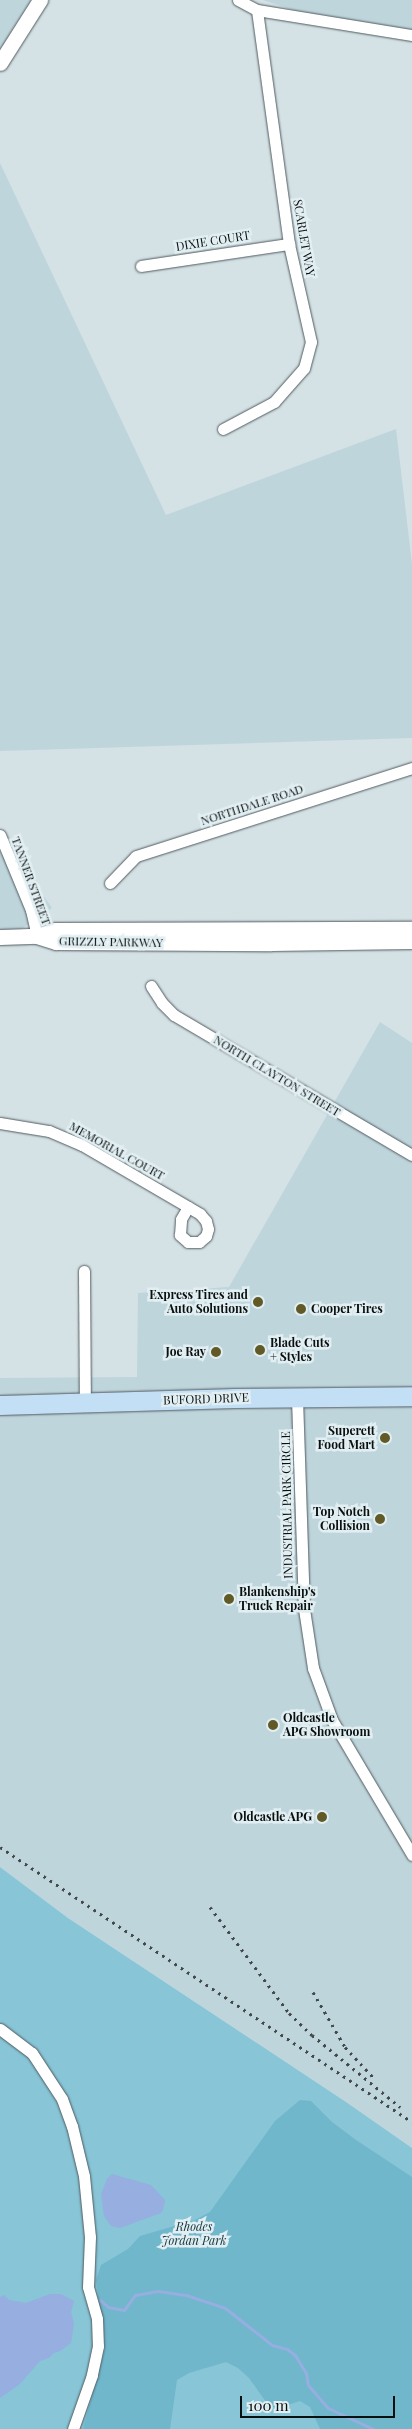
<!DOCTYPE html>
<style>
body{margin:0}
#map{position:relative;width:412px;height:2429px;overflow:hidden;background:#d4e1e5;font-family:"Playfair Display",serif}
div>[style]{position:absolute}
.built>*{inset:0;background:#bfd5dc}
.green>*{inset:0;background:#87c5d7}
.forest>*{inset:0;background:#70b7cc}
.water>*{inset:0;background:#96aee0}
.stream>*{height:3px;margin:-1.5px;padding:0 1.5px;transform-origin:1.5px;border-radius:1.5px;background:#96aee0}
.roads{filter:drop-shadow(0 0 1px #505b5f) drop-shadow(0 0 1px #505b5f)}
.minor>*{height:11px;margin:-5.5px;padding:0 5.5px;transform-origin:5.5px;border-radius:5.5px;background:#fff}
.tertiary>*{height:15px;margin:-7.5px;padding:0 7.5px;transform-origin:7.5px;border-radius:7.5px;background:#fff}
.trunk>*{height:19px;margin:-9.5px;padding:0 9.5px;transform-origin:9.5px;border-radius:9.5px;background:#c2dff6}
.rail>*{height:3px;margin-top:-1.5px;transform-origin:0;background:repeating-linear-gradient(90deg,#42494b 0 2.5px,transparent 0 7.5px)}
.dots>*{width:14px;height:14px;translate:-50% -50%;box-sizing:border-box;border:2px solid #e1eef2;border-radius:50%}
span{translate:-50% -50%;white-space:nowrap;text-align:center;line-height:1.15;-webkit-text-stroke:5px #e1eef2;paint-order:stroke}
.street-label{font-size:12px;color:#0a0f10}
.poi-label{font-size:12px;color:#0a0f10;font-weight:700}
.right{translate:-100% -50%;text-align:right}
.left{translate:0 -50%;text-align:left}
.park-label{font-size:12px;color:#10333c;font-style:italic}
.scale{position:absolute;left:240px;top:2396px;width:155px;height:22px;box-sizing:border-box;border:2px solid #0a0f10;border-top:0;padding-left:6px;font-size:15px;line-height:18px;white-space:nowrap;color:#0a0f10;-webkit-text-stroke:4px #e1eef2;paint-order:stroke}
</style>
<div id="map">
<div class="built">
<div style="clip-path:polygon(0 0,32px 0,0 53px)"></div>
<div style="clip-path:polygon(263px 0,412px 0,412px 30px,296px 11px)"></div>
<div style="clip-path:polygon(0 163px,166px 515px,396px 429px,412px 564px,412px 738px,0 751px)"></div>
<div style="clip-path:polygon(0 833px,52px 908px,17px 932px,0 936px)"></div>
<div style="clip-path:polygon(380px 1022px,412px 1043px,412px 2148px,346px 2102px,68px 1918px,0 1867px,0 1378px,137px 1377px,138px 1293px,229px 1287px)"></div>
</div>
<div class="green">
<div style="clip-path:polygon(0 1867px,68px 1918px,346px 2102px,412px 2148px,412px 2429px,0 2429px)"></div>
</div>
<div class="forest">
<div style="clip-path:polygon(300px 2100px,311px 2101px,332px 2122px,356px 2140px,412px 2177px,412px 2429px,320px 2429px,310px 2407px,300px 2401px,278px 2408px,269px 2406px,249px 2378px,238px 2368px,226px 2362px,189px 2373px,177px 2380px,170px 2429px,83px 2429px,105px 2348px,96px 2280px,101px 2265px,128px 2249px,140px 2236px,195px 2220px,210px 2212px,275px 2121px)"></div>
</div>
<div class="water">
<div style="clip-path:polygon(112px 2174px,151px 2185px,165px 2200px,163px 2210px,161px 2213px,120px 2228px,111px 2226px,104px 2216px,101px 2194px,107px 2179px)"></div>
<div style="clip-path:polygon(50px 2294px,61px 2294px,74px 2301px,71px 2312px,74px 2324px,71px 2343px,60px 2351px,54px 2353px,49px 2358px,40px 2361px,20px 2384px,0 2398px,0 2297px,4px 2295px,9px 2300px,26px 2303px)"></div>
</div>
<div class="stream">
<div style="left:100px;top:2300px;width:11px;rotate:41deg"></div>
<div style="left:108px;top:2307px;width:16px;rotate:11deg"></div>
<div style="left:124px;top:2310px;width:19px;rotate:-54deg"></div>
<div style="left:135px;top:2295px;width:23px;rotate:-10deg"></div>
<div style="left:158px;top:2291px;width:28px;rotate:8deg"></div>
<div style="left:186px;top:2295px;width:41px;rotate:18.4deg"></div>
<div style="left:225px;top:2308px;width:60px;rotate:38.2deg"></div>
<div style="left:272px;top:2345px;width:16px;rotate:15deg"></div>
<div style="left:287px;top:2349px;width:10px;rotate:37deg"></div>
<div style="left:295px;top:2355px;width:21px;rotate:59deg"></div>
<div style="left:306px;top:2373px;width:12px;rotate:81deg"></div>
<div style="left:308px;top:2385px;width:30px;rotate:49deg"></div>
<div style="left:328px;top:2408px;width:50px;rotate:25deg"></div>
</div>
<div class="roads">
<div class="minor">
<div style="left:238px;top:0;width:21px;rotate:28deg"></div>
<div style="left:257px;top:10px;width:157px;rotate:9.2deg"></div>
<div style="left:141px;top:266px;width:150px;rotate:-8.5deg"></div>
<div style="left:223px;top:429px;width:58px;rotate:-27.9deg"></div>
<div style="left:274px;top:402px;width:45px;rotate:-48.6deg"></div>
<div style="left:304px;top:368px;width:27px;rotate:-75deg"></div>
<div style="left:311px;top:342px;width:100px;rotate:-102.7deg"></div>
<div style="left:289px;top:244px;width:236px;rotate:-97.8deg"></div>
<div style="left:0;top:835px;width:81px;rotate:67.5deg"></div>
<div style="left:31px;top:910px;width:27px;rotate:77deg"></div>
<div style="left:110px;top:883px;width:37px;rotate:-46deg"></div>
<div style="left:136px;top:856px;width:290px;rotate:-17.7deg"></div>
<div style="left:151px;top:986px;width:20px;rotate:57deg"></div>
<div style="left:162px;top:1003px;width:17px;rotate:45deg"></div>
<div style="left:174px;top:1015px;width:276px;rotate:30.5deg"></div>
<div style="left:0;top:1123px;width:50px;rotate:9.3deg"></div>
<div style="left:49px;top:1131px;width:36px;rotate:23deg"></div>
<div style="left:82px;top:1145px;width:137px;rotate:30.3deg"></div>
<div style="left:200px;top:1214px;width:9px;rotate:49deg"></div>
<div style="left:206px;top:1221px;width:8px;rotate:76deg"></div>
<div style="left:208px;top:1229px;width:7px;rotate:106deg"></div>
<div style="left:206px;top:1236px;width:9px;rotate:139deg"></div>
<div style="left:199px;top:1242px;width:11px;rotate:180deg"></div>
<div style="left:188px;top:1242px;width:11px;rotate:-139deg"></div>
<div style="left:180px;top:1235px;width:16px;rotate:-86deg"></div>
<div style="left:181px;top:1219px;width:14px;rotate:-60deg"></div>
<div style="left:84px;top:1271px;width:132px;rotate:89.6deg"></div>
<div style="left:297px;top:1398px;width:211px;rotate:88.1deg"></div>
<div style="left:304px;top:1609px;width:60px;rotate:81.3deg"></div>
<div style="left:313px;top:1668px;width:55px;rotate:69.9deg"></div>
<div style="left:332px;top:1720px;width:157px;rotate:59.3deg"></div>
<div style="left:0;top:2029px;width:40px;rotate:37deg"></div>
<div style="left:32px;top:2053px;width:55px;rotate:56.9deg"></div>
<div style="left:62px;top:2099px;width:29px;rotate:70deg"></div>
<div style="left:72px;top:2126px;width:51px;rotate:76.5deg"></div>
<div style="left:84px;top:2176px;width:61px;rotate:84.4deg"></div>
<div style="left:90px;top:2237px;width:50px;rotate:92.3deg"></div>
<div style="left:88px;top:2287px;width:33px;rotate:74deg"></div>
<div style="left:97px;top:2319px;width:27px;rotate:88deg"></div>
<div style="left:98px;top:2346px;width:30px;rotate:102deg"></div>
<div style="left:92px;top:2375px;width:57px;rotate:109.4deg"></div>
</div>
<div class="tertiary">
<div style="left:0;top:63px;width:75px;rotate:-57.6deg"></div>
<div style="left:37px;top:936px;width:20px;rotate:18deg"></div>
<div style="left:56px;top:942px;width:215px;rotate:0.3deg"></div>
<div style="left:271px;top:943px;width:141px;rotate:-0.8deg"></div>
<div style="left:0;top:937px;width:37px;rotate:-2deg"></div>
<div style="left:37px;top:936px;width:19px;rotate:-18deg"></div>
<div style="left:55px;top:930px;width:357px;rotate:-0.2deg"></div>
</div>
<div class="trunk">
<div style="left:0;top:1405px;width:235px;rotate:-1.7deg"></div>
<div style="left:235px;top:1398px;width:177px;rotate:-0.6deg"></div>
</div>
</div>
<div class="rail">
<div style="left:0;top:1847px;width:495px;rotate:33.7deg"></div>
<div style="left:210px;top:1907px;width:132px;rotate:53.3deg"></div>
<div style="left:289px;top:2013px;width:32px;rotate:44deg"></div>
<div style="left:312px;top:2035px;width:114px;rotate:39.3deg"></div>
<div style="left:313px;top:1992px;width:64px;rotate:59.8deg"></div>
<div style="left:345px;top:2047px;width:41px;rotate:47deg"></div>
</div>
<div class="dots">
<div style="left:258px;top:1302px;background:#615a26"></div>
<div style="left:301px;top:1309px;background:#615a26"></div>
<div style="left:260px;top:1350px;background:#615a26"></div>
<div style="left:216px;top:1352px;background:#615a26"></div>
<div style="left:385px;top:1438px;background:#615a26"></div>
<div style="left:380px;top:1519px;background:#615a26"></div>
<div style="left:229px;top:1599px;background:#615a26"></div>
<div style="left:273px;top:1725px;background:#615a26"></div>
<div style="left:322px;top:1817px;background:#615a26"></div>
</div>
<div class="street-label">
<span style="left:304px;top:238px;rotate:80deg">SCARLET WAY</span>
<span style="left:213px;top:241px;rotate:-9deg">DIXIE COURT</span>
<span style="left:252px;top:805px;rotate:-18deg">NORTHDALE ROAD</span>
<span style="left:31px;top:881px;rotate:70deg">TANNER STREET</span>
<span style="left:111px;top:942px;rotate:1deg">GRIZZLY PARKWAY</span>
<span style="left:277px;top:1076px;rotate:31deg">NORTH CLAYTON STREET</span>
<span style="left:117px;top:1151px;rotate:29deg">MEMORIAL COURT</span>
<span style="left:206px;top:1399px;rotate:-2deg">BUFORD DRIVE</span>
<span style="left:287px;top:1505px;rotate:-91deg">INDUSTRIAL PARK CIRCLE</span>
</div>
<div class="poi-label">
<span class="right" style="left:248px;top:1302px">Express Tires and<br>Auto Solutions</span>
<span class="left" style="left:311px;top:1309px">Cooper Tires</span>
<span class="left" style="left:270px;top:1350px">Blade Cuts<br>+ Styles</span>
<span class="right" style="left:206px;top:1352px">Joe Ray</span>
<span class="right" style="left:375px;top:1438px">Superett<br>Food Mart</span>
<span class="right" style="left:370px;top:1519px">Top Notch<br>Collision</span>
<span class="left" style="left:239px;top:1599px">Blankenship's<br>Truck Repair</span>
<span class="left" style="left:283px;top:1725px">Oldcastle<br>APG Showroom</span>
<span class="right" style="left:312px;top:1817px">Oldcastle APG</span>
</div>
<div class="park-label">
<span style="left:194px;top:2234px">Rhodes<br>Jordan Park</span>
</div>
<div class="scale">100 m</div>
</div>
